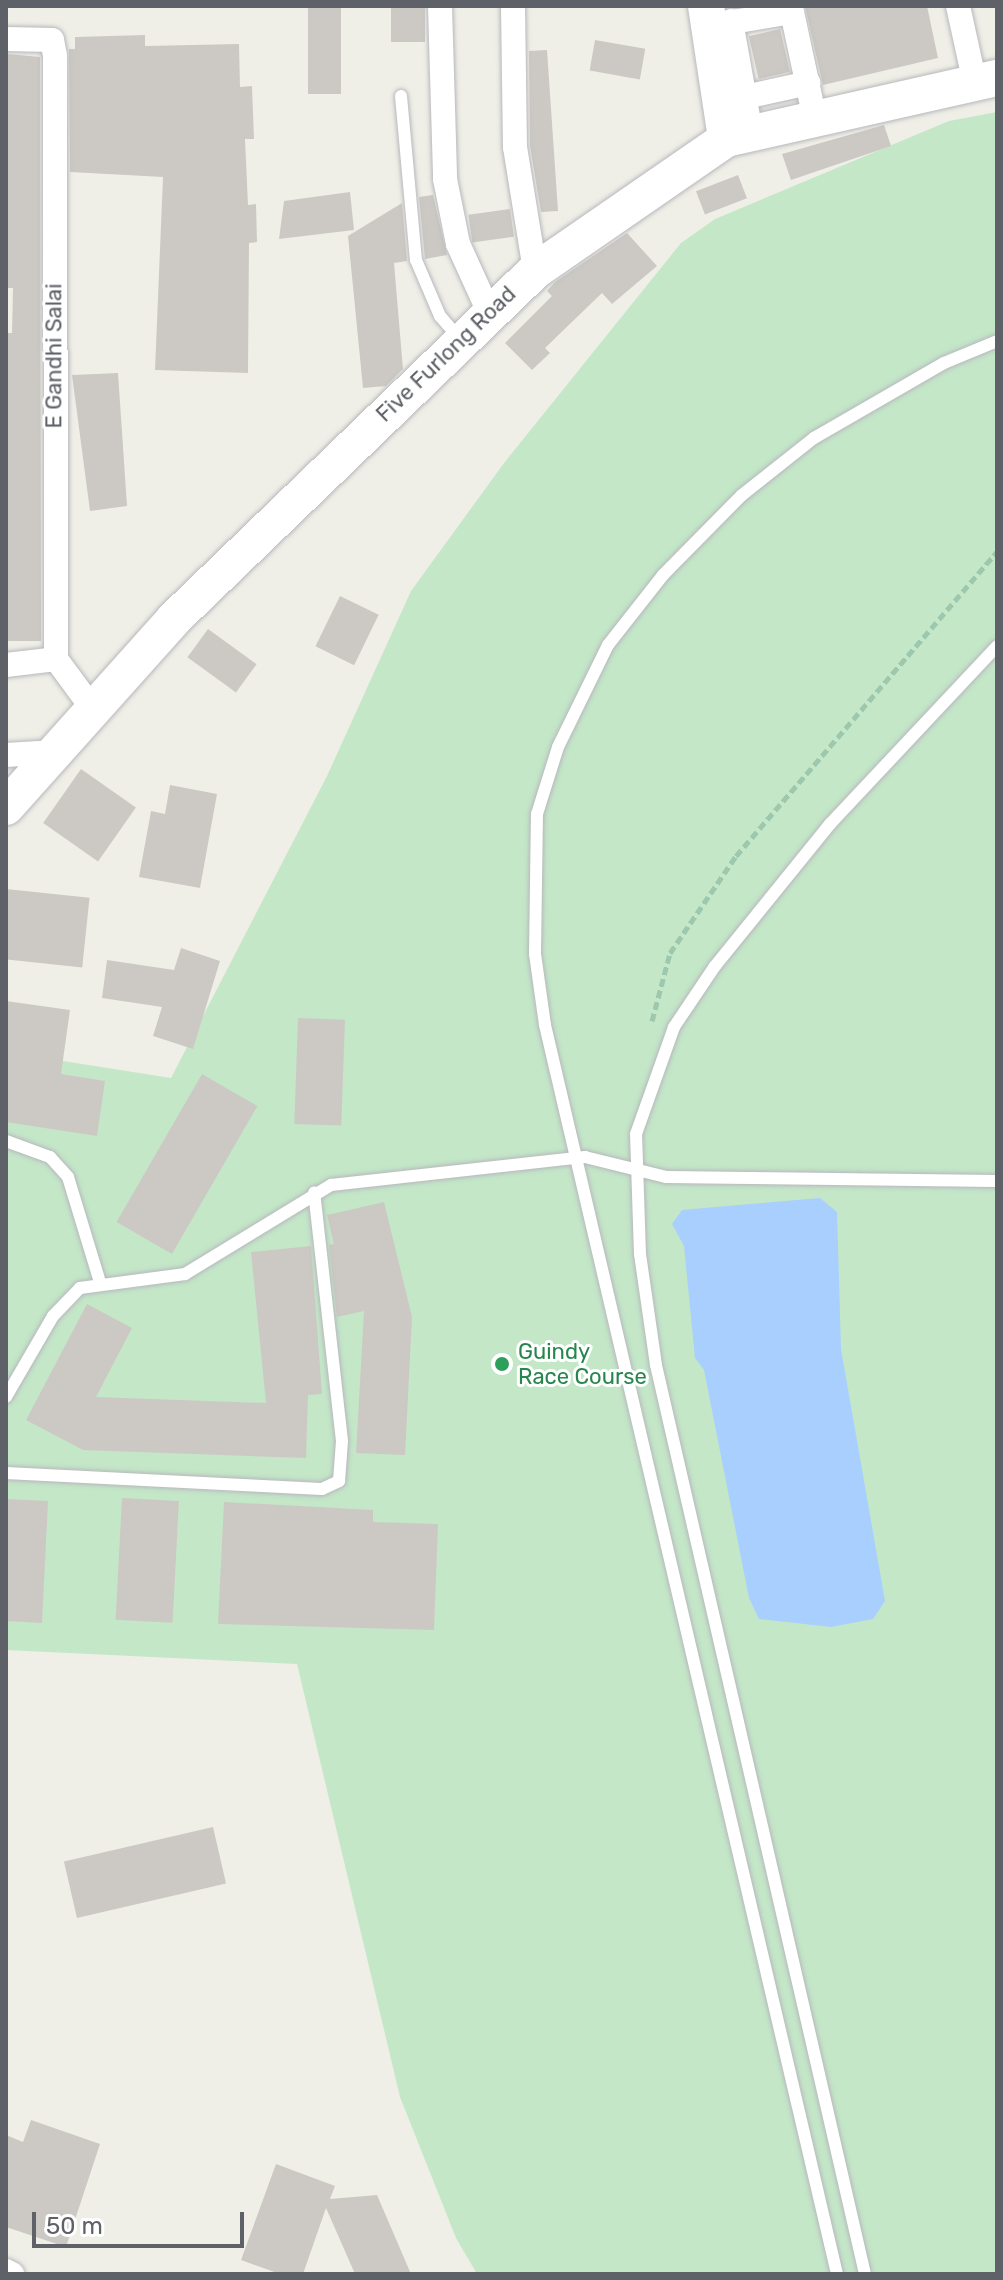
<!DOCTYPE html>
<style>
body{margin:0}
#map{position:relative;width:1003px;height:2280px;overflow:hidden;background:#f0efe7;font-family:Rubik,sans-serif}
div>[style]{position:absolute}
.green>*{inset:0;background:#c4e7c8}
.water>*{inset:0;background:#a8cffe}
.building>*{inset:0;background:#ccc9c4;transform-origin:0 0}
.path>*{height:5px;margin-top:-2.5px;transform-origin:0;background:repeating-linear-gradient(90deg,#9dc8ae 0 8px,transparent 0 12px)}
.roads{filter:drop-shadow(0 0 2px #b7b8bd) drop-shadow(0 0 2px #b7b8bd)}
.lane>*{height:12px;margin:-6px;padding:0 6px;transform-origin:6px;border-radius:6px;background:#fff}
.street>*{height:24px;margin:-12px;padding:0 12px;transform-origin:12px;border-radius:12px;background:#fff}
.secondary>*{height:36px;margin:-18px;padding:0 18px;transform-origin:18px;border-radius:18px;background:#fff}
.dots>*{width:22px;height:22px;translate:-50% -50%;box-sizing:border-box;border:4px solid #fff;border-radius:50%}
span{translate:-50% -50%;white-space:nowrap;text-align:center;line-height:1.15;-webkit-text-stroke:6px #fff;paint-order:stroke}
.street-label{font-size:22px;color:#5e6167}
.leisure-label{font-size:22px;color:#27864d}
.left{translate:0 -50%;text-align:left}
.frame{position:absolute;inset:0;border:8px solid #5e6167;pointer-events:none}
.scale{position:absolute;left:32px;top:2212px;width:212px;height:36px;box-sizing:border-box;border:4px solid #5e6167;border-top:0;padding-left:10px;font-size:24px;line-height:28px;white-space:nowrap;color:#5e6167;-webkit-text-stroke:6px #fff;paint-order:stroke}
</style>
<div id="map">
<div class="green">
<div style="clip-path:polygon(997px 112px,997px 2274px,477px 2274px,456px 2238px,400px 2097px,297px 1664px,6px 1650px,6px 1052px,171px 1078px,327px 776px,411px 591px,504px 463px,681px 243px,715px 219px,949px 121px)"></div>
</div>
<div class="water">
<div style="clip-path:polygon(820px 1198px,837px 1212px,841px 1349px,885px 1601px,873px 1619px,831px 1627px,759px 1619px,749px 1598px,704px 1370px,695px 1358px,684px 1246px,672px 1224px,682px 1210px)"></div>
</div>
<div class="building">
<div style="left:308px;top:6px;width:33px;height:88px"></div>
<div style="left:391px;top:6px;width:34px;height:36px"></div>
<div style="clip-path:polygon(805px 6px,927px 6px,938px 58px,823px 85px)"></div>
<div style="left:780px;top:29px;width:44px;height:32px;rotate:77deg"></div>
<div style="clip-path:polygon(145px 35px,145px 46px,239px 44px,240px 87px,252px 86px,254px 139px,245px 139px,248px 205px,256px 204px,257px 242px,249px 243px,248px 373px,155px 370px,163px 177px,70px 172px,69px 49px,75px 49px,75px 37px)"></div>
<div style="left:595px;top:40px;width:51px;height:31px;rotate:10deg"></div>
<div style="clip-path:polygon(547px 50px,558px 211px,541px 212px,530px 146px,529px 51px)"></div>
<div style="clip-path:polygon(7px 54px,40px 57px,41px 641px,6px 641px,6px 333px,12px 333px,13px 288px,6px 288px)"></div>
<div style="clip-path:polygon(884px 125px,891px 146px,791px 180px,782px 154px)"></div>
<div style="left:738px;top:175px;width:25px;height:45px;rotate:69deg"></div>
<div style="clip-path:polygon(350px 192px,354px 230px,279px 239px,284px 201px)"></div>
<div style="clip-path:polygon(433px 195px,447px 255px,425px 259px,419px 197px)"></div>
<div style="clip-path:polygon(402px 203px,407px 261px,394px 263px,403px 369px,386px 386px,363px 388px,348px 236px)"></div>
<div style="left:510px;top:209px;width:28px;height:42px;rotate:82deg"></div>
<div style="clip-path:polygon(627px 233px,657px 266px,612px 304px,602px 293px,545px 348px,550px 353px,532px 370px,505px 343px,552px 296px,547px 291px,555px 282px)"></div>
<div style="clip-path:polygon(118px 373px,127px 506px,90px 511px,72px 375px)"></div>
<div style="left:340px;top:596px;width:43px;height:56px;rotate:26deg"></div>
<div style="left:208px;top:629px;width:60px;height:35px;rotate:36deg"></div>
<div style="left:81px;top:769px;width:67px;height:66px;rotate:35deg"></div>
<div style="clip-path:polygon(170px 785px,217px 794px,200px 888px,139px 877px,151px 811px,165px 814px)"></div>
<div style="left:6px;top:889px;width:84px;height:70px;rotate:6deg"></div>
<div style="clip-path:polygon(181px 948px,220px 961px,193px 1049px,153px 1036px,162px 1007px,102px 998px,107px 960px,174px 970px)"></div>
<div style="clip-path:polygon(6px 1001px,70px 1010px,61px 1074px,105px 1081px,97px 1136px,6px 1122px)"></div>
<div style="left:298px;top:1018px;width:47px;height:106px;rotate:2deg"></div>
<div style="left:202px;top:1074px;width:64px;height:171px;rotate:30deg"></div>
<div style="clip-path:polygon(384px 1202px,412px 1317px,405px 1455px,356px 1453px,364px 1311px,337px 1317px,329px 1245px,334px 1244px,327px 1215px)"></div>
<div style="clip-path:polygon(311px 1246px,322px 1394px,308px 1395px,306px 1458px,83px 1450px,26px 1420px,87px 1304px,132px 1328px,96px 1397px,266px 1403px,251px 1252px)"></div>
<div style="left:122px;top:1498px;width:57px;height:122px;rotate:3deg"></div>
<div style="clip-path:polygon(6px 1499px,48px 1501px,42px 1623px,6px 1621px)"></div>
<div style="clip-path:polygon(224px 1502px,373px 1510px,373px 1522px,438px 1524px,434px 1630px,218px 1624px)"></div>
<div style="left:213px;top:1827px;width:58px;height:153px;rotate:77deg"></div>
<div style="clip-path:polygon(31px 2120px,100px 2144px,66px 2247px,6px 2227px,6px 2135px,23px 2142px)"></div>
<div style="clip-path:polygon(276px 2164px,335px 2186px,330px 2199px,377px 2195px,411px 2274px,355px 2274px,326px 2208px,303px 2274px,280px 2274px,241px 2260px)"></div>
</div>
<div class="path">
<div style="left:652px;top:1021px;width:70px;rotate:-75.2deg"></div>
<div style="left:670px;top:953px;width:117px;rotate:-55.8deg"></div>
<div style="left:736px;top:856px;width:401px;rotate:-49.4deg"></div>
</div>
<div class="roads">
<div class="lane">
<div style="left:401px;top:96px;width:165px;rotate:84.8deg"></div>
<div style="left:416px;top:260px;width:61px;rotate:66.8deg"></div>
<div style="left:440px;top:316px;width:30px;rotate:49deg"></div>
<div style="left:6px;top:1141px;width:47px;rotate:20deg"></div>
<div style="left:50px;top:1157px;width:27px;rotate:48deg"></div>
<div style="left:68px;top:1177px;width:110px;rotate:73.1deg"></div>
<div style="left:6px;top:1397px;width:94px;rotate:-59.9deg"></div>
<div style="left:53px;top:1316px;width:39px;rotate:-46deg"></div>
<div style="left:80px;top:1288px;width:106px;rotate:-7.6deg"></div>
<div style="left:185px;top:1274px;width:171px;rotate:-31.4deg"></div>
<div style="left:331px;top:1185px;width:256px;rotate:-6.3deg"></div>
<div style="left:585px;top:1157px;width:83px;rotate:13.9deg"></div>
<div style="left:666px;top:1177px;width:331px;rotate:0.7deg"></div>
<div style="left:6px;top:1473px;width:316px;rotate:2.9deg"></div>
<div style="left:322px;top:1489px;width:19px;rotate:-25deg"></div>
<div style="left:339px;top:1481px;width:40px;rotate:-85.7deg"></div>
<div style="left:342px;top:1441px;width:250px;rotate:-96.4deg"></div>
<div style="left:837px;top:2274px;width:1283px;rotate:-103.16deg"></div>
<div style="left:545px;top:1025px;width:72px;rotate:-98deg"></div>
<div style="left:535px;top:954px;width:140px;rotate:-89.2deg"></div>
<div style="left:537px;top:814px;width:70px;rotate:-72.6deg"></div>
<div style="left:558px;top:747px;width:114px;rotate:-63.9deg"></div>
<div style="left:608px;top:645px;width:89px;rotate:-51.8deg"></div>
<div style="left:663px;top:575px;width:112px;rotate:-45.4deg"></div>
<div style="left:742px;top:495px;width:92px;rotate:-38.4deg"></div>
<div style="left:814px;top:438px;width:150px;rotate:-30deg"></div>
<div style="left:944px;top:363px;width:57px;rotate:-22.5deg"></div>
<div style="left:865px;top:2274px;width:933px;rotate:-102.95deg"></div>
<div style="left:656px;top:1365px;width:112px;rotate:-98.2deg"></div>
<div style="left:640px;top:1254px;width:120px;rotate:-91.9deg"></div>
<div style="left:636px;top:1134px;width:114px;rotate:-70.4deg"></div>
<div style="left:674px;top:1027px;width:73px;rotate:-56.1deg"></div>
<div style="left:715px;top:966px;width:183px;rotate:-51deg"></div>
<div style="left:830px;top:824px;width:244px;rotate:-46.8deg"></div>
</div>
<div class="street">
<div style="left:440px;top:6px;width:173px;rotate:88.3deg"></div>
<div style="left:445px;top:179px;width:66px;rotate:78.7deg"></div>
<div style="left:458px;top:244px;width:75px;rotate:65.5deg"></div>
<div style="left:513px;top:6px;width:141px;rotate:89.2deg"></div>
<div style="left:515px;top:147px;width:126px;rotate:80.8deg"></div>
<div style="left:958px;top:6px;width:79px;rotate:77.6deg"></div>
<div style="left:731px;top:21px;width:114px;rotate:79.9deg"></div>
<div style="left:709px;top:26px;width:84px;rotate:-9.6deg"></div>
<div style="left:792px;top:12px;width:109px;rotate:77.9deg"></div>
<div style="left:6px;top:39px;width:46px;rotate:1.2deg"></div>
<div style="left:52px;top:40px;width:16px;rotate:79deg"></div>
<div style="left:55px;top:56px;width:603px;rotate:89.9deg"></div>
<div style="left:56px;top:659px;width:61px;rotate:53.7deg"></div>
<div style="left:745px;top:97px;width:65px;rotate:-12.5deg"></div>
<div style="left:6px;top:665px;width:50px;rotate:-6.8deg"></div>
<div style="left:6px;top:755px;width:49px;rotate:-3.5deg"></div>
<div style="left:6px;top:2271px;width:7px;rotate:27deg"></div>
</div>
<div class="secondary">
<div style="left:706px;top:6px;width:134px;rotate:81.4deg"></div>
<div style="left:6px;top:807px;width:252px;rotate:-48.2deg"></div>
<div style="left:174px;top:619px;width:501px;rotate:-43.95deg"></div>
<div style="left:535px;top:271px;width:232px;rotate:-34.6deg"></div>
<div style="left:726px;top:139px;width:278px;rotate:-12.7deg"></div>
</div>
</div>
<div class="dots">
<div style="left:502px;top:1364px;background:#2e9e5b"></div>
</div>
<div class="street-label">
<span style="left:446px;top:354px;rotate:-44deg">Five Furlong Road</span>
<span style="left:54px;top:356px;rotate:-90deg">E Gandhi Salai</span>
</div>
<div class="leisure-label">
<span class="left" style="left:518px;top:1364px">Guindy<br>Race Course</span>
</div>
<div class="frame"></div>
<div class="scale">50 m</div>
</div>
